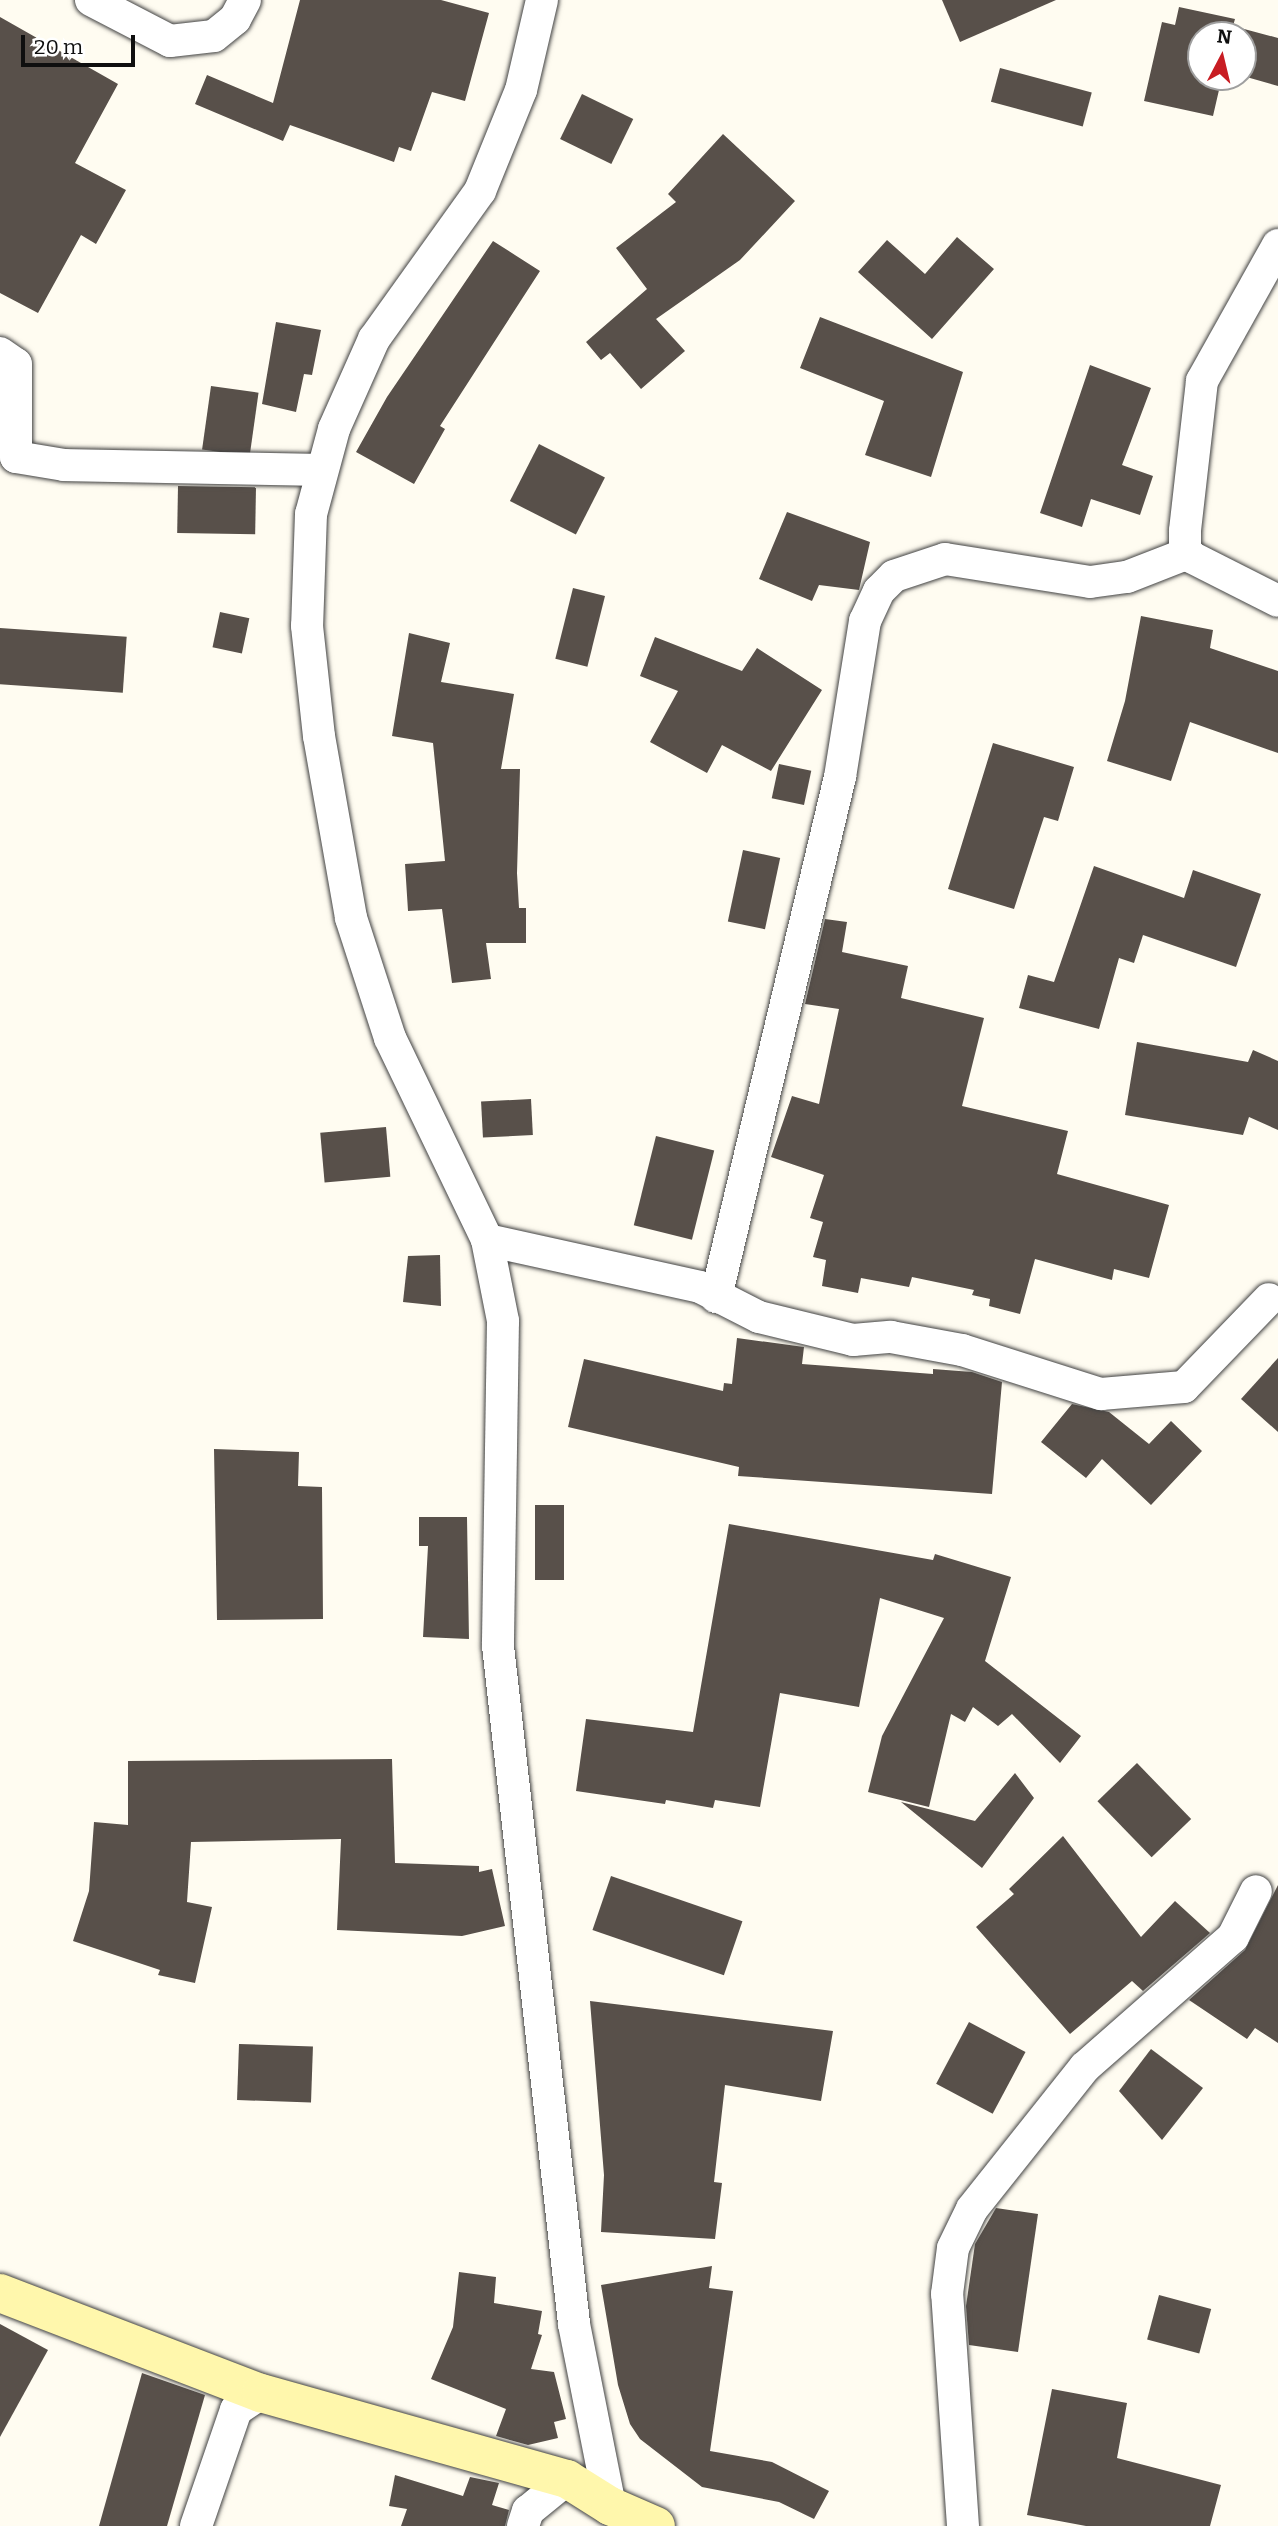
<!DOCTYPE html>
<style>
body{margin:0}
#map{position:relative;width:1278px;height:2526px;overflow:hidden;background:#fffcf1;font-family:Bitter,serif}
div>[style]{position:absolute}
.building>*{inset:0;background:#58504a;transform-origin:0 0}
.roads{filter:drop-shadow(0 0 2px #424242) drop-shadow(0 0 2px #424242)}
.street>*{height:32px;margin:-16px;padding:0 16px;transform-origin:16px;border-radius:16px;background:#fff}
.secondary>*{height:38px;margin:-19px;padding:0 19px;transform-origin:19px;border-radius:19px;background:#fff7ac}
span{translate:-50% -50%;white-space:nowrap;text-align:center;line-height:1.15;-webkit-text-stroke:7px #fff;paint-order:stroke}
.north{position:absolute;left:1187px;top:21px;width:70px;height:70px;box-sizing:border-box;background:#fff;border:2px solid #9f9f9f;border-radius:50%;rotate:7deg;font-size:19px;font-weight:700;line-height:28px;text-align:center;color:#0f0f0f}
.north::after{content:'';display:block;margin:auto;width:24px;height:32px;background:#c81d23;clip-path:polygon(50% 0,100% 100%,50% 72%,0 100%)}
.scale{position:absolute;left:21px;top:35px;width:114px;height:32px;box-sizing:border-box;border:4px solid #0f0f0f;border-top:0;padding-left:9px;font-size:21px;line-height:24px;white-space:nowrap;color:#0f0f0f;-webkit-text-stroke:5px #fff;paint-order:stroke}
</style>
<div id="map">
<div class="building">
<div style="clip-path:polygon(300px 0,441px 0,489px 13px,465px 101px,432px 92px,411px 151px,399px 147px,394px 162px,290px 125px,283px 141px,195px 104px,207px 75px,273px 103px)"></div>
<div style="clip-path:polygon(942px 0,1056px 0,960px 42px)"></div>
<div style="clip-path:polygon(1179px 7px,1235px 19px,1233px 26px,1278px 38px,1278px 86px,1243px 76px,1243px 35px,1201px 35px,1201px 77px,1222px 77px,1213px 116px,1144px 101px,1162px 22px,1175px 25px)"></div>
<div style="clip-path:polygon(0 17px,118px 84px,75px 163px,126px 190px,96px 244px,81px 235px,38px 313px,0 293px)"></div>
<div style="left:1000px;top:68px;width:95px;height:35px;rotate:15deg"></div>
<div style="left:582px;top:94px;width:57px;height:50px;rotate:26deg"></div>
<div style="clip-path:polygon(723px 134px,795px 201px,740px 260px,656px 319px,685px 351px,641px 389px,610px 353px,601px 360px,586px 342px,647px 289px,616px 248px,676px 202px,668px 194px)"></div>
<div style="clip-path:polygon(957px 237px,994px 269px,932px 339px,858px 272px,887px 240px,925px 274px)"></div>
<div style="clip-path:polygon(493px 241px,540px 271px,440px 426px,445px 429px,414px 484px,356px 452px,387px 397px)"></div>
<div style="clip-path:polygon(820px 317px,963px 372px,931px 477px,865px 455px,884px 401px,800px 368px)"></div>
<div style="clip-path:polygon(276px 322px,321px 330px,312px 375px,304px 374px,296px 412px,262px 404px)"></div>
<div style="clip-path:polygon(1090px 365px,1151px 388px,1122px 465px,1153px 476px,1140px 515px,1091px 499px,1082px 527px,1040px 513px)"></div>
<div style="left:211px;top:386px;width:48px;height:64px;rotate:8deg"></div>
<div style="left:539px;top:444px;width:74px;height:64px;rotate:27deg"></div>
<div style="left:178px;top:486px;width:78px;height:47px;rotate:1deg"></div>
<div style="clip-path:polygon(787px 512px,870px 542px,859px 590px,819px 585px,812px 601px,759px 579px)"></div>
<div style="left:573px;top:588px;width:33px;height:73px;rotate:14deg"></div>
<div style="left:220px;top:612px;width:30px;height:36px;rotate:12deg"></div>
<div style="clip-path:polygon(1141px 616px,1213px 630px,1210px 648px,1278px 671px,1278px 753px,1190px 722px,1171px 781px,1107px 761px,1125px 701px)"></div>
<div style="left:0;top:628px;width:127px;height:56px;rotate:4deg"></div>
<div style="clip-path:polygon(409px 633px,450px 643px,441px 682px,514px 694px,501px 769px,520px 769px,517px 873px,519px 908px,526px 908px,526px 943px,486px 943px,491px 979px,452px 983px,442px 909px,408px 911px,405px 864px,445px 861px,433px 743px,392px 736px)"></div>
<div style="clip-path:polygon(655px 637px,742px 671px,757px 648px,822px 690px,771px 771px,722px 745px,707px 773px,650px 742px,678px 691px,640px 676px)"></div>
<div style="clip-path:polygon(993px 743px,1074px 767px,1058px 821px,1044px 817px,1014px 909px,948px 889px)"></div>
<div style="left:779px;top:764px;width:33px;height:35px;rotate:12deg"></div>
<div style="left:743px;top:850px;width:38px;height:73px;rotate:12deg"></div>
<div style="clip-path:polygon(1094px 866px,1184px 898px,1193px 870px,1261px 894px,1236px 967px,1143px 935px,1134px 963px,1119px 958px,1099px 1029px,1019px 1008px,1028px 975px,1054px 982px)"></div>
<div style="clip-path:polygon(825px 919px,847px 922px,842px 952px,908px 966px,901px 998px,984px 1018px,962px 1106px,1068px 1131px,1057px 1174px,1169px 1205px,1149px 1278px,1114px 1269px,1112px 1280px,1035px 1259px,1020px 1314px,989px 1306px,990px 1299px,972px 1295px,974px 1290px,912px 1277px,909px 1287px,861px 1278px,858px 1293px,822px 1286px,826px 1260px,813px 1257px,823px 1222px,810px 1218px,824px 1175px,771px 1157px,792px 1096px,819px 1104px,839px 1009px,805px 1004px)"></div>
<div style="clip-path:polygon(1137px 1042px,1248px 1062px,1253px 1050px,1278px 1061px,1278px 1130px,1249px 1117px,1243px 1135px,1125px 1115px)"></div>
<div style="left:531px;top:1099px;width:36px;height:50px;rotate:87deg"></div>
<div style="left:386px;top:1127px;width:50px;height:66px;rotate:85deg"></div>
<div style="left:656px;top:1136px;width:60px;height:92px;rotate:14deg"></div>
<div style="clip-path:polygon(440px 1255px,441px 1306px,403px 1302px,408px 1256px)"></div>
<div style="clip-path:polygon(737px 1338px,804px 1347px,802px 1364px,933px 1374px,933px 1369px,972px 1372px,1002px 1382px,992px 1494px,738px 1476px,739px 1467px,568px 1427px,584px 1359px,723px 1391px,724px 1383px,732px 1384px)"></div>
<div style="clip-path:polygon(1278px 1358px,1278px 1432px,1241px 1399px)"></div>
<div style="clip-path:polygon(1072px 1404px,1109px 1412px,1149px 1444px,1171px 1421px,1202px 1451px,1151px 1505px,1102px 1459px,1086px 1478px,1041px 1442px)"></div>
<div style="clip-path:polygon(214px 1449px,299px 1452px,298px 1486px,322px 1487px,323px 1619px,217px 1620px)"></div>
<div style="left:535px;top:1505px;width:29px;height:75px"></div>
<div style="clip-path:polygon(419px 1517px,467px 1517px,469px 1639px,423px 1637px,428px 1546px,419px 1546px)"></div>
<div style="clip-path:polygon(729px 1524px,933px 1560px,935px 1554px,1011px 1577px,985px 1661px,1081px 1736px,1060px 1763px,1012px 1714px,998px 1726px,973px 1707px,965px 1722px,951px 1714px,929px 1807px,868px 1792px,882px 1736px,944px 1618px,880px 1598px,859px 1707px,780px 1693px,760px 1807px,715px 1800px,713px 1808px,666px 1800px,665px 1804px,576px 1791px,586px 1719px,693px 1732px)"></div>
<div style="clip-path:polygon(392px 1759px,395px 1863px,479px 1866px,479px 1872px,492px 1869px,505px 1926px,462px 1936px,337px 1930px,341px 1839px,191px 1842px,187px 1902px,212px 1907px,195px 1983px,158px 1975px,160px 1970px,73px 1941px,89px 1891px,94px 1822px,128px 1825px,128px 1761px)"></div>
<div style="left:1137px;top:1763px;width:78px;height:55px;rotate:46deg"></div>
<div style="clip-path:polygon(1015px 1773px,1034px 1798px,982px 1868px,901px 1802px,975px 1821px)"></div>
<div style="clip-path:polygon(1063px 1836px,1141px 1937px,1175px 1901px,1210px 1933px,1143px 1991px,1132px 1981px,1070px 2034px,976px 1927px,1014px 1894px,1009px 1889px)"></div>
<div style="left:611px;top:1876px;width:139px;height:57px;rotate:19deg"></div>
<div style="clip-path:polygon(1278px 1885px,1278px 2043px,1255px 2028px,1247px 2039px,1189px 2000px,1245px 1950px)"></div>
<div style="clip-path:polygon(590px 2001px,833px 2031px,821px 2101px,725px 2085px,714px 2182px,722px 2183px,715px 2239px,601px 2232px,604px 2175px)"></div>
<div style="left:969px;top:2022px;width:64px;height:70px;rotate:28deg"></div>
<div style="left:239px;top:2044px;width:74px;height:56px;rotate:2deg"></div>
<div style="clip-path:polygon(1151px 2049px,1203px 2088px,1162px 2140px,1119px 2091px)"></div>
<div style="clip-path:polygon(996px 2208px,1038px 2214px,1018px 2352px,969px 2345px,966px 2306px,975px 2244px)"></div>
<div style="clip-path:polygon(712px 2266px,709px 2288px,733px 2291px,710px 2451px,772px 2462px,829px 2491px,814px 2519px,779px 2502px,702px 2487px,640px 2439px,630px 2424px,618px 2385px,601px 2285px)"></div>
<div style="clip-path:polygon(459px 2272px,496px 2277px,494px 2303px,542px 2311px,538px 2334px,542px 2335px,531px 2369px,554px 2372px,566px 2419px,554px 2422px,558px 2438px,528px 2445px,496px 2436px,506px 2409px,431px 2379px,453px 2327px)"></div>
<div style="left:1159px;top:2295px;width:54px;height:46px;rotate:15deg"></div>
<div style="clip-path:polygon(0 2324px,48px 2350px,0 2437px)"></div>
<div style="clip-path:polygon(142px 2373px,205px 2395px,167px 2526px,99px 2526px)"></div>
<div style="clip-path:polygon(1052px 2389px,1127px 2403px,1117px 2458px,1221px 2485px,1210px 2526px,1086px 2526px,1027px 2515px)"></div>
<div style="clip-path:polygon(395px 2475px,463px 2496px,470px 2477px,499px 2483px,492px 2505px,509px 2510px,505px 2526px,401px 2526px,407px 2509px,389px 2506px)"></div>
</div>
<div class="roads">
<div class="street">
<div style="left:91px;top:0;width:89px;rotate:27.4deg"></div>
<div style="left:170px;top:41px;width:44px;rotate:-6.5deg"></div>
<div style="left:214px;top:36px;width:27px;rotate:-39deg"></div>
<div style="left:235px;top:19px;width:21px;rotate:-62deg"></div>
<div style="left:542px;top:0;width:92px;rotate:103.1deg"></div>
<div style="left:521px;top:90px;width:109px;rotate:112.1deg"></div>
<div style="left:480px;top:191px;width:182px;rotate:125.6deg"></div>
<div style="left:374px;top:339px;width:98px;rotate:114deg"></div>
<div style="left:334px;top:429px;width:88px;rotate:105.1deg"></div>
<div style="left:311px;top:514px;width:112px;rotate:92deg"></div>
<div style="left:307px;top:626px;width:111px;rotate:83.8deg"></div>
<div style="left:319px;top:736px;width:185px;rotate:80deg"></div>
<div style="left:351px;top:918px;width:126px;rotate:72deg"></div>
<div style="left:390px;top:1038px;width:224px;rotate:64.3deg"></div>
<div style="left:487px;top:1240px;width:83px;rotate:78.8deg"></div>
<div style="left:503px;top:1321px;width:325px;rotate:90.9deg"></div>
<div style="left:498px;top:1646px;width:682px;rotate:83.6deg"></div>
<div style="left:574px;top:2324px;width:186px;rotate:78.8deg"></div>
<div style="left:1278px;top:245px;width:156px;rotate:119.2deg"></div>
<div style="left:1202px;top:381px;width:151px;rotate:96.5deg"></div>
<div style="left:1185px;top:531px;width:18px;rotate:90deg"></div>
<div style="left:1185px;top:549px;width:10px;rotate:53deg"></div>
<div style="left:1191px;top:557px;width:97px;rotate:26.8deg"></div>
<div style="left:0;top:353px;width:19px;rotate:35deg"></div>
<div style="left:16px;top:364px;width:93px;rotate:90deg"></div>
<div style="left:16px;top:457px;width:49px;rotate:9.5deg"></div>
<div style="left:64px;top:465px;width:256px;rotate:1.1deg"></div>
<div style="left:487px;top:1240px;width:218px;rotate:12.4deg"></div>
<div style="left:700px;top:1287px;width:66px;rotate:27deg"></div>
<div style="left:759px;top:1317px;width:97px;rotate:13.7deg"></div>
<div style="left:853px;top:1340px;width:38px;rotate:-5deg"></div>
<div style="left:891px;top:1337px;width:72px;rotate:10.4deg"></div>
<div style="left:962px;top:1350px;width:146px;rotate:17.6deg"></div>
<div style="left:1101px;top:1394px;width:83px;rotate:-4.8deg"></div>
<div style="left:1184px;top:1387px;width:122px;rotate:-46deg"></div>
<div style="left:716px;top:1297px;width:535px;rotate:-76.59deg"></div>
<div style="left:840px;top:777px;width:158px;rotate:-80.9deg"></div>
<div style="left:865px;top:621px;width:33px;rotate:-65deg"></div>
<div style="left:879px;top:591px;width:21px;rotate:-45deg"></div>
<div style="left:894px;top:576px;width:54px;rotate:-18.4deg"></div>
<div style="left:945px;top:559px;width:147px;rotate:9deg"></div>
<div style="left:1090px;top:582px;width:37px;rotate:-8deg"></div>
<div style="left:1127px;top:577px;width:63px;rotate:-21.3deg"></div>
<div style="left:196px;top:2526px;width:123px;rotate:-71deg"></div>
<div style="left:236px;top:2410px;width:30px;rotate:-34deg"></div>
<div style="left:523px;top:2526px;width:16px;rotate:-72deg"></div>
<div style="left:528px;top:2511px;width:50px;rotate:-39.4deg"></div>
<div style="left:963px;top:2526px;width:233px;rotate:-93.9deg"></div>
<div style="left:947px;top:2294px;width:46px;rotate:-82.6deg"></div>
<div style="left:953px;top:2248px;width:43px;rotate:-64deg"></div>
<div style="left:972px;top:2209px;width:181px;rotate:-51.5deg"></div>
<div style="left:1085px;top:2067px;width:197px;rotate:-41.3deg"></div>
<div style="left:1233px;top:1937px;width:51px;rotate:-63.4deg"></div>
</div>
<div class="secondary">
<div style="left:0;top:2293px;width:280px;rotate:21deg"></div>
<div style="left:261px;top:2393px;width:318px;rotate:15.7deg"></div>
<div style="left:567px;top:2479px;width:51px;rotate:32.1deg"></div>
<div style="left:610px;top:2506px;width:50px;rotate:23.5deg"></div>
</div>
</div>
<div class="north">N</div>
<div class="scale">20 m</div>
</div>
